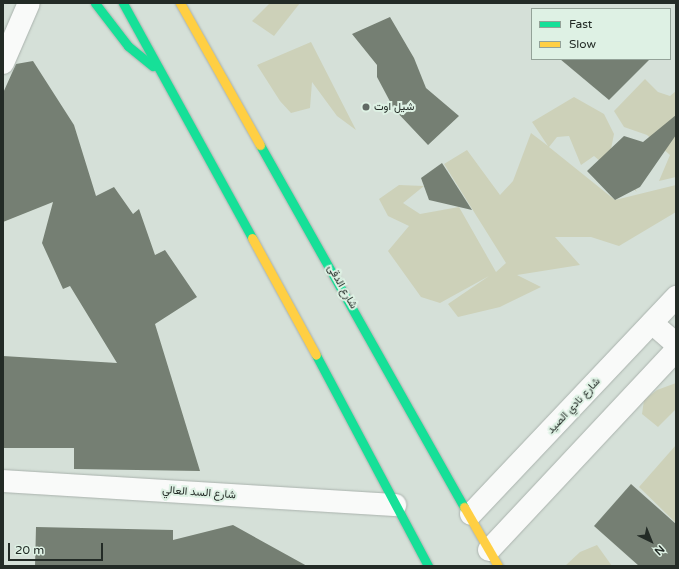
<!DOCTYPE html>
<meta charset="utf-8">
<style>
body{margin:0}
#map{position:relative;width:679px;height:569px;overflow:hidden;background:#d5e0d8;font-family:"Varela Round",Vazirmatn,sans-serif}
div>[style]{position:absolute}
.green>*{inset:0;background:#cdd1b9}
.building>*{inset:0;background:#757f73}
.roads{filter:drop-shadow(0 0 1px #aab2ad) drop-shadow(0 0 1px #aab2ad)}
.street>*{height:22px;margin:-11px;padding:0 11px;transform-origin:11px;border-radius:11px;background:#f9faf9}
.fast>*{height:9px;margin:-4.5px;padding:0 4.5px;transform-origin:4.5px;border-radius:4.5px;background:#16e098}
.slow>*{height:9px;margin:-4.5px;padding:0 4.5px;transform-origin:4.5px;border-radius:4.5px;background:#ffcf43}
.dots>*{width:11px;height:11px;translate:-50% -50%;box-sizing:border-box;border:2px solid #def1e4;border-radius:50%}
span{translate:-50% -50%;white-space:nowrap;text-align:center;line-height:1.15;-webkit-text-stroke:4px #def1e4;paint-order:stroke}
.poi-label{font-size:11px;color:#232b26}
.left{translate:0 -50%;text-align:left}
.street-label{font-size:11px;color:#232b26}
.frame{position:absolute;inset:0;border:4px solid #232b26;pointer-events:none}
.legend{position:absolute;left:531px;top:8px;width:140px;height:52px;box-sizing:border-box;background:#def1e4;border:1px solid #93a298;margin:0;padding:5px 7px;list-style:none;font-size:12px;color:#232b26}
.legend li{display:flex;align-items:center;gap:8px;height:20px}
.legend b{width:20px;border:1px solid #93a298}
.north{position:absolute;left:631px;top:521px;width:40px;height:40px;-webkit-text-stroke:3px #def1e4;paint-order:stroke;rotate:137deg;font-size:11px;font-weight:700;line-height:16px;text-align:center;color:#232b26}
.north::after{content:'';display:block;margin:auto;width:14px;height:18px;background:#232b26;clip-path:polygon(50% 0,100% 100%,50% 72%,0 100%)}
.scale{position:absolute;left:8px;top:543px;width:95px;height:18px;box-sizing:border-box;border:2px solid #232b26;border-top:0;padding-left:5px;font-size:12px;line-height:14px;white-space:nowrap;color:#232b26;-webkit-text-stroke:3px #def1e4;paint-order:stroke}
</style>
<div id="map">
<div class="green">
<div style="clip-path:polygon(270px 3px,300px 3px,274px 36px,252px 21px)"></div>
<div style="clip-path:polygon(311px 42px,356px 130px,337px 116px,312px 82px,310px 108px,291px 113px,280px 101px,257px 65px)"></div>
<div style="clip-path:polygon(645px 79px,658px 92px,670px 96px,676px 91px,676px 177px,659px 181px,670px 155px,647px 135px,624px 127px,614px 111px)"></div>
<div style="clip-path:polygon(574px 97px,604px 114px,614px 134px,611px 149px,637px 192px,594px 156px,581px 165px,569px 136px,557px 137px,549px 147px,615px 200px,676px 185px,676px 212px,619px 246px,591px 237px,555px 237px,580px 265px,517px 275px,541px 287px,500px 307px,458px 317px,448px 304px,489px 276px,440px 303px,421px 297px,388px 251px,409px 226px,388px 216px,379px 199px,399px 185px,424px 186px,403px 203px,420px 214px,459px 207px,496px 272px,506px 263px,444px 164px,467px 150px,500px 195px,513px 181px,531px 133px,548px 146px,532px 122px)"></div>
<div style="clip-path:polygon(676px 383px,676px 409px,658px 427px,642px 414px,644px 400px,657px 390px)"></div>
<div style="clip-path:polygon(676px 445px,676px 523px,639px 487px)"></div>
<div style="clip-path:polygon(597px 545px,612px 566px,565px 566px,580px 552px)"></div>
</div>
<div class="building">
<div style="clip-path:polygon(390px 17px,414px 58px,426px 88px,459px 116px,428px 145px,394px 109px,377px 77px,377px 65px,352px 34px)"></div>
<div style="clip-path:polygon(560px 59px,650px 59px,609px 100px)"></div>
<div style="clip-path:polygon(33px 61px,74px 125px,96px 196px,114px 187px,133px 214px,139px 209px,155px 255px,165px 250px,197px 297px,155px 324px,200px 471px,74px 469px,74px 448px,3px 448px,3px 356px,117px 363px,70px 286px,63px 289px,42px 243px,53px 202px,3px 222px,3px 93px,16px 64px)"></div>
<div style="clip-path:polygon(676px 115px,676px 135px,640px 187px,615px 200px,587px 171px,624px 136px,643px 142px)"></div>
<div style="clip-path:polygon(442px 163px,472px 210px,429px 200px,421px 178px)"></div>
<div style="clip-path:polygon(631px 484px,676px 524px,676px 566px,639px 566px,594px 526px)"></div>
<div style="clip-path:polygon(233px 525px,307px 566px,35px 566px,36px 527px,173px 530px,173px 540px)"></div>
</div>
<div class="roads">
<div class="street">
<div style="left:3px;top:63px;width:65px;rotate:-66.6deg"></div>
<div style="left:652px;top:323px;width:32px;rotate:41deg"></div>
<div style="left:3px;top:481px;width:393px;rotate:3.5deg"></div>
<div style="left:471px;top:514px;width:299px;rotate:-46.6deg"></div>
<div style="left:489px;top:550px;width:274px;rotate:-46.9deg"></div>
</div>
<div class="fast">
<div style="left:95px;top:3px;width:54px;rotate:52.5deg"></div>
<div style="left:128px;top:46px;width:32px;rotate:39deg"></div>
<div style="left:123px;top:3px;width:268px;rotate:61.2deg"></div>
<div style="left:260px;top:145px;width:416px;rotate:60.6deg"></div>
<div style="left:316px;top:355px;width:239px;rotate:62deg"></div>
</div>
<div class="slow">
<div style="left:180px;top:3px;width:163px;rotate:60.6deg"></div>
<div style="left:252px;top:238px;width:133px;rotate:61.3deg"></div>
<div style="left:464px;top:507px;width:68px;rotate:60deg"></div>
</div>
</div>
<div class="dots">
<div style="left:366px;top:107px;background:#616a64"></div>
</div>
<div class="poi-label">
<span class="left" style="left:374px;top:107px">شيل اوت</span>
</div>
<div class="street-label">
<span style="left:342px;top:287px;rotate:60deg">شارع الدقى</span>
<span style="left:574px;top:406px;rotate:-47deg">شارع نادي الصيد</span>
<span style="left:199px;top:493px;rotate:4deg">شارع السد العالي</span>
</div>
<div class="frame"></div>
<ul class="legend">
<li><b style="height:5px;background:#16e098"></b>Fast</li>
<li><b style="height:5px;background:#ffcf43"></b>Slow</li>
</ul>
<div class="north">N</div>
<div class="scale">20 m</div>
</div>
